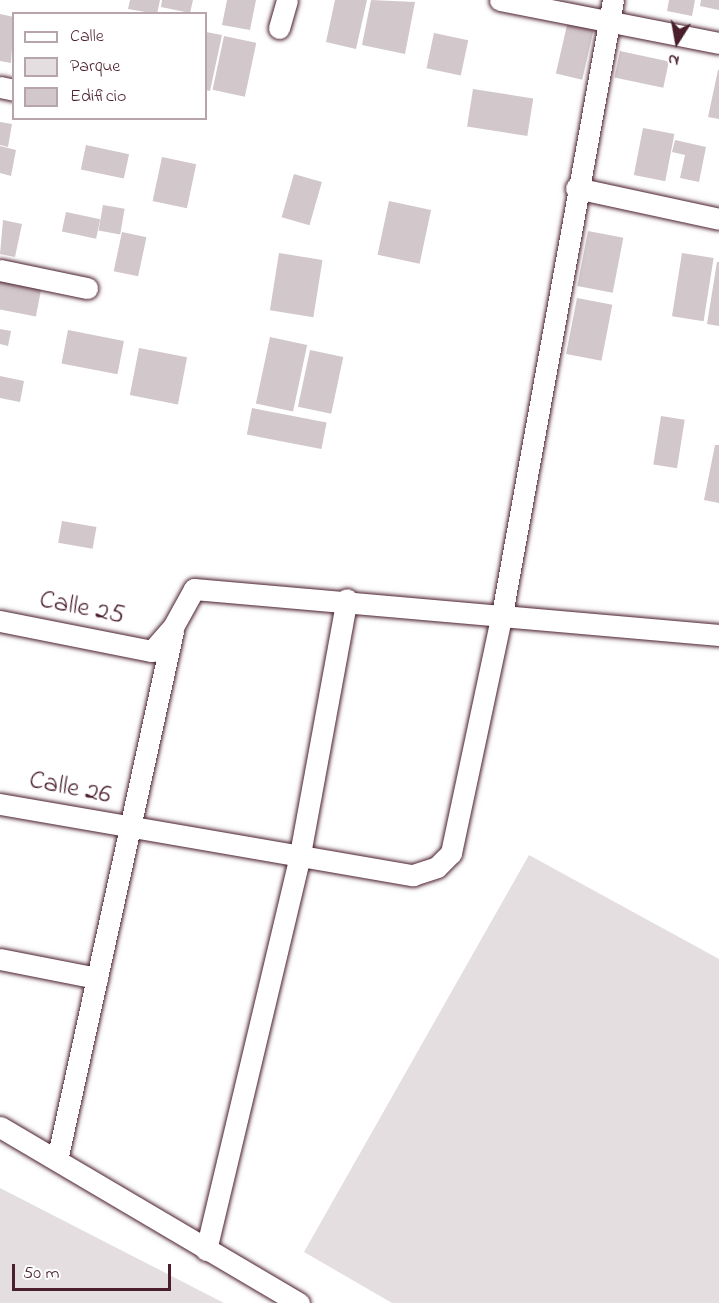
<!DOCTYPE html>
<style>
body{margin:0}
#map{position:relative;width:719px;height:1303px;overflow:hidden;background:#fff;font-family:"Indie Flower",sans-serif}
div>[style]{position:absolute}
.green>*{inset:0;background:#e5dee0}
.building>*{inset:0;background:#d2c7cb;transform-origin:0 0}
.roads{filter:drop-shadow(0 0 2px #4a1f2b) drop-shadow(0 0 2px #4a1f2b)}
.minor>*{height:21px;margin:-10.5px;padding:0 10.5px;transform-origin:10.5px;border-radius:10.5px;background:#fff}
span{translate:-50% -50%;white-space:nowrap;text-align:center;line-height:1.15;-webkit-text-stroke:5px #fff;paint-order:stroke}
.street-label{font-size:27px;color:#4a1f2b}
.legend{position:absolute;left:12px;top:12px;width:195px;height:108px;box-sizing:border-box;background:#fff;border:2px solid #b7a5aa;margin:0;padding:8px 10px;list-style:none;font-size:18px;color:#4a1f2b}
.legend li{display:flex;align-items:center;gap:12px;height:30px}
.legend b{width:30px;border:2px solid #b7a5aa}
.north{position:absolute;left:647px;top:12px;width:60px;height:60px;-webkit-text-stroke:4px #fff;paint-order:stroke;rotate:191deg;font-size:16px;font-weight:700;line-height:24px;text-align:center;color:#4a1f2b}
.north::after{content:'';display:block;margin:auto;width:21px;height:27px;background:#4a1f2b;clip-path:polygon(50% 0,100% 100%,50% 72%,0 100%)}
.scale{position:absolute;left:12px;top:1264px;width:159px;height:27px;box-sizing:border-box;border:3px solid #4a1f2b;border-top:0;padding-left:8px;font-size:18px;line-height:21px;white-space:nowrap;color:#4a1f2b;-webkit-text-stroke:4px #fff;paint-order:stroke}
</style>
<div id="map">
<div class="green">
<div style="clip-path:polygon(529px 855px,719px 959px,719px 1303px,392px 1303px,304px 1252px)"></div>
<div style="clip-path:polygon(0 1188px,224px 1303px,0 1303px)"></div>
</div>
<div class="building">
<div style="clip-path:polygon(130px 0,160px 0,157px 14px,128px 9px)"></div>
<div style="clip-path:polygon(162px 0,193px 0,190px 13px,161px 7px)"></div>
<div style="clip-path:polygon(227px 0,256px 0,250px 30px,222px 25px)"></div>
<div style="clip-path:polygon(335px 0,367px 0,356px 49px,326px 42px)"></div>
<div style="clip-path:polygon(371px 0,415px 2px,405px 54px,362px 45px)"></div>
<div style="clip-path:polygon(669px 0,695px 0,692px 16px,667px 11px)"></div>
<div style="clip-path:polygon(701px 0,719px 0,719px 10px,700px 6px)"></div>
<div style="clip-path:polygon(0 14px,14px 17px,11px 63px,0 61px)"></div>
<div style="left:568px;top:21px;width:27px;height:54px;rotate:13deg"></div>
<div style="clip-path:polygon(206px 32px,222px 35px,210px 91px,206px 90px)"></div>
<div style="left:434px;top:33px;width:35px;height:36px;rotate:12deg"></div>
<div style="left:224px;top:36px;width:33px;height:55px;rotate:12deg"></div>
<div style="left:620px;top:51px;width:50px;height:27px;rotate:12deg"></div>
<div style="clip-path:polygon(718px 70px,719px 70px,719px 119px,708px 117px)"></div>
<div style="left:473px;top:89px;width:61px;height:38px;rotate:9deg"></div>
<div style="clip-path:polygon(0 122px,12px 124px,8px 147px,0 145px)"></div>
<div style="left:643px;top:128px;width:32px;height:48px;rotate:11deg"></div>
<div style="clip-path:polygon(675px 140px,706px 147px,699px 182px,680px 178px,685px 155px,672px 152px)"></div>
<div style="left:86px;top:145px;width:44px;height:25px;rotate:12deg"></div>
<div style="clip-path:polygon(0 146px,16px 150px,11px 176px,0 173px)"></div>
<div style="left:162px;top:157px;width:35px;height:45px;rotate:12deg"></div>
<div style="left:294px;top:174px;width:29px;height:45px;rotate:16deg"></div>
<div style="left:389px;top:201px;width:43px;height:55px;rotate:12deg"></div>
<div style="left:103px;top:205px;width:22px;height:26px;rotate:10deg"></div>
<div style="left:66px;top:212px;width:35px;height:20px;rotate:12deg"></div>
<div style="clip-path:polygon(3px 220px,22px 224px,15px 257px,0 254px)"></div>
<div style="left:588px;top:231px;width:36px;height:56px;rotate:11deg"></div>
<div style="left:122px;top:232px;width:25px;height:40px;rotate:12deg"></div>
<div style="left:279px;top:253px;width:44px;height:58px;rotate:9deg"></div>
<div style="left:682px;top:253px;width:32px;height:64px;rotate:9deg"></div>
<div style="clip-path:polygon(717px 262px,719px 262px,719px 326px,707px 324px)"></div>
<div style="left:0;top:281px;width:42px;height:28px;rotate:11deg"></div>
<div style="left:577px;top:298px;width:36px;height:57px;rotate:11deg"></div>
<div style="clip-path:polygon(0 329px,11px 331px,8px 346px,0 344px)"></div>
<div style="left:68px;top:330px;width:57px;height:34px;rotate:11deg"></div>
<div style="left:270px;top:337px;width:38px;height:68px;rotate:12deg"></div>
<div style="left:139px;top:348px;width:49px;height:48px;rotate:11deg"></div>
<div style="left:310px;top:350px;width:34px;height:58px;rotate:12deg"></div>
<div style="clip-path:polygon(0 376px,24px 381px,20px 402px,0 398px)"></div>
<div style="left:252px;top:408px;width:76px;height:27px;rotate:11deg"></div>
<div style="left:661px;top:416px;width:24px;height:49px;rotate:9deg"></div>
<div style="clip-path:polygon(715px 445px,719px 445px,719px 503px,704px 500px)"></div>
<div style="left:62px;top:521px;width:35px;height:22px;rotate:10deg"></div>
</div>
<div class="roads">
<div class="minor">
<div style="left:500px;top:0;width:223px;rotate:11.1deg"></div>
<div style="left:279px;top:28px;width:29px;rotate:-74deg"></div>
<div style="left:0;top:87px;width:14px;rotate:12deg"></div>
<div style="left:576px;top:188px;width:146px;rotate:12.2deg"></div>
<div style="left:0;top:270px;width:89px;rotate:11.7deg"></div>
<div style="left:0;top:621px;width:155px;rotate:11.2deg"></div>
<div style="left:152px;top:651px;width:32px;rotate:-49deg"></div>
<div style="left:173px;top:627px;width:43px;rotate:-61.1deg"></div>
<div style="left:194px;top:589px;width:527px;rotate:5.01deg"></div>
<div style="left:0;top:804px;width:419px;rotate:9.8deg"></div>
<div style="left:413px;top:875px;width:25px;rotate:-18deg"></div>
<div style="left:437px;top:867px;width:20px;rotate:-45deg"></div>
<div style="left:451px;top:853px;width:244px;rotate:-78deg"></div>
<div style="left:502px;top:614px;width:624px;rotate:-79.75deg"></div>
<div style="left:0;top:959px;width:99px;rotate:11.1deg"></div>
<div style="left:0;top:1127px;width:347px;rotate:30.5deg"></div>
<div style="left:57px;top:1160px;width:542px;rotate:-77.63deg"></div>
<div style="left:206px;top:1250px;width:407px;rotate:-76.6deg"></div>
<div style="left:300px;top:854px;width:259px;rotate:-79.6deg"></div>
</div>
</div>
<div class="street-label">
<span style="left:82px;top:608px;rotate:11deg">Calle 25</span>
<span style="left:70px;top:788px;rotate:11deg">Calle 26</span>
</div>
<ul class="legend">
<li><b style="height:8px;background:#fff"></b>Calle</li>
<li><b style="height:16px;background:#e5dee0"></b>Parque</li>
<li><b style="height:16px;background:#d2c7cb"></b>Edificio</li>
</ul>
<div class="north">N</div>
<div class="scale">50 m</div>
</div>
